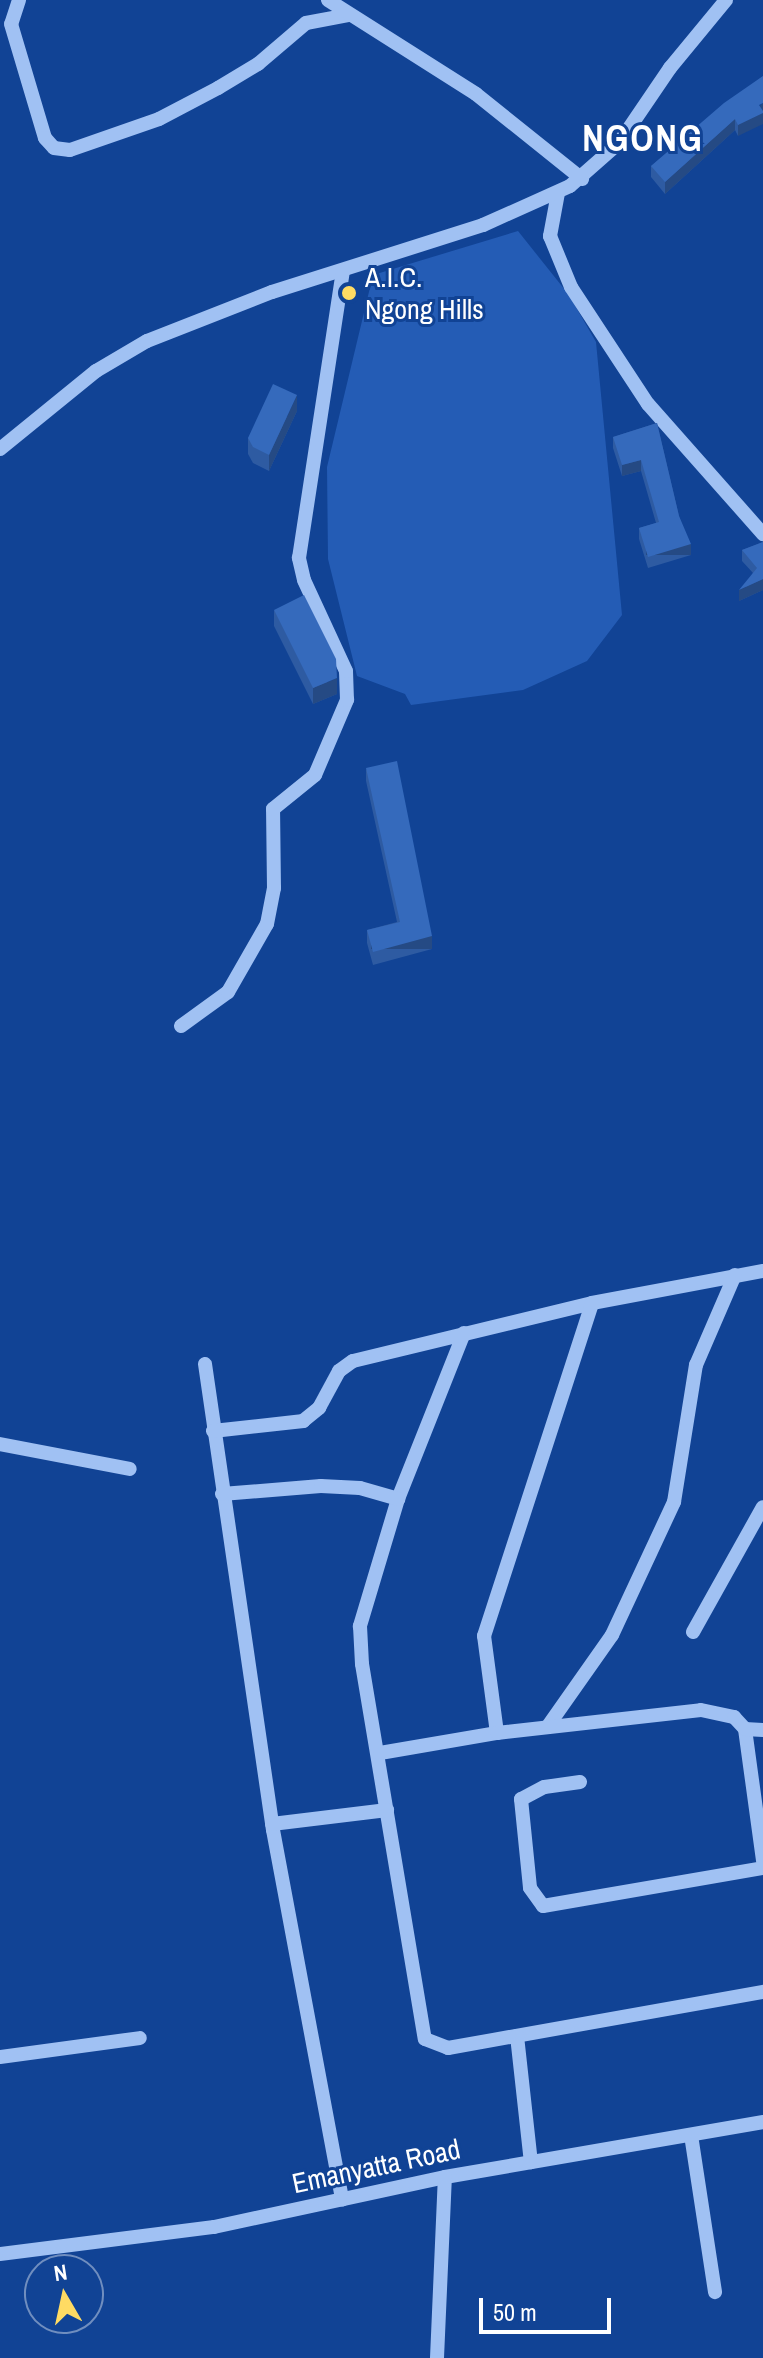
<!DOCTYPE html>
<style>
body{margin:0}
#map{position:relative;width:763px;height:2358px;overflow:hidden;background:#114395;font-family:"Archivo Narrow",sans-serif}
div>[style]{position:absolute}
.green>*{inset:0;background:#245cb5}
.minor>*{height:14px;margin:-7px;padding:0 7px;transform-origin:7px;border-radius:7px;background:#a0c1f3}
.wall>*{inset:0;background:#2e5ba2}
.shaded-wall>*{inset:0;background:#254a84;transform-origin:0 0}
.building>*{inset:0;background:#356abc}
.dots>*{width:22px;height:22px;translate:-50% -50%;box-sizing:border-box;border:4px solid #114395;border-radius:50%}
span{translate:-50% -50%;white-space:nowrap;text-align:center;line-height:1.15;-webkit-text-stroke:6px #114395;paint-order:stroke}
.poi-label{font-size:28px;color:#fff}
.left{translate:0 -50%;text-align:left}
.street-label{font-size:28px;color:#fff}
.district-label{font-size:36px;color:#fff;font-weight:700;letter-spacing:2px}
.north{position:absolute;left:24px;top:2254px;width:80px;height:80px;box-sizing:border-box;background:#114395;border:2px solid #708ebf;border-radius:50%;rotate:351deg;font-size:22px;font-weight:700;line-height:32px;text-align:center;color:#fff}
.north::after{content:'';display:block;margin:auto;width:28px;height:36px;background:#ffdb63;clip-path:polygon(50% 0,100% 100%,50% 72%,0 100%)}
.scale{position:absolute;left:479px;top:2298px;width:132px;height:36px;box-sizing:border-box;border:4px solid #fff;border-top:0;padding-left:10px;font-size:24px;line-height:28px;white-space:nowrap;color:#fff;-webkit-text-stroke:6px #114395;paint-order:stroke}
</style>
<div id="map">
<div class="green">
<div style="clip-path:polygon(518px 231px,569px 295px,596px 342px,622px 615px,587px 661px,523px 690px,411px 705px,405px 694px,357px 676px,328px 559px,327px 467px,373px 275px)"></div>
</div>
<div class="minor">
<div style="left:19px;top:0;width:25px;rotate:108deg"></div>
<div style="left:11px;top:24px;width:119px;rotate:73.4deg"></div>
<div style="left:45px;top:138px;width:13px;rotate:48deg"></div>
<div style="left:54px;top:148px;width:16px;rotate:7deg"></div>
<div style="left:70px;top:150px;width:94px;rotate:-19.2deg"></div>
<div style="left:159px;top:119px;width:67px;rotate:-27.7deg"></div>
<div style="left:218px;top:88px;width:47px;rotate:-31deg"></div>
<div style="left:258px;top:64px;width:63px;rotate:-40.5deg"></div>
<div style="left:306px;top:23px;width:44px;rotate:-10.5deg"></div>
<div style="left:328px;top:0;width:175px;rotate:32.4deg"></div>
<div style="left:476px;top:94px;width:136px;rotate:38.7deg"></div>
<div style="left:558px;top:193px;width:44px;rotate:100.5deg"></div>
<div style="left:550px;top:236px;width:55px;rotate:67.6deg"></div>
<div style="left:571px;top:287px;width:140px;rotate:56.7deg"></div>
<div style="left:648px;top:404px;width:174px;rotate:48.5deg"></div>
<div style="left:0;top:449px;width:124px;rotate:-39.1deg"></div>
<div style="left:96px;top:371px;width:59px;rotate:-30.5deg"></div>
<div style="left:147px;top:341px;width:134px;rotate:-21.4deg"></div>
<div style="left:272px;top:292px;width:221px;rotate:-17.6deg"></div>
<div style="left:483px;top:225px;width:95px;rotate:-24.1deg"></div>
<div style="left:570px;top:186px;width:65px;rotate:-41.3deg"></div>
<div style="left:619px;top:143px;width:91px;rotate:-55.8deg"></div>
<div style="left:670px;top:68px;width:88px;rotate:-50.5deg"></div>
<div style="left:181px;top:1026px;width:58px;rotate:-35.9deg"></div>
<div style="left:228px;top:992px;width:78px;rotate:-60.2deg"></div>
<div style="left:267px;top:924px;width:37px;rotate:-79deg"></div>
<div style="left:274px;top:888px;width:79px;rotate:-90.7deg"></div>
<div style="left:273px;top:809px;width:54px;rotate:-39deg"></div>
<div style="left:315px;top:775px;width:82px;rotate:-66.9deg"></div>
<div style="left:347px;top:700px;width:29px;rotate:-92deg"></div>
<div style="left:346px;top:671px;width:100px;rotate:-114.8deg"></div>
<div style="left:304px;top:580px;width:23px;rotate:-103deg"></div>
<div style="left:299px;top:558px;width:291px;rotate:-81.3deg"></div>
<div style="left:464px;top:1333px;width:179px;rotate:111.7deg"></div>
<div style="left:398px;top:1499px;width:133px;rotate:106.7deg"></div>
<div style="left:360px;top:1626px;width:38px;rotate:87deg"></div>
<div style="left:362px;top:1664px;width:380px;rotate:80.5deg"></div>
<div style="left:425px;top:2039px;width:25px;rotate:21deg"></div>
<div style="left:448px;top:2048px;width:320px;rotate:-10.1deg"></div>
<div style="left:205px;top:1364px;width:471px;rotate:81.7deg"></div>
<div style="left:273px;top:1830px;width:376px;rotate:79.4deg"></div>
<div style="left:213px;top:1431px;width:91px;rotate:-6.3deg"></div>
<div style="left:303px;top:1421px;width:21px;rotate:-39deg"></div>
<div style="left:319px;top:1408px;width:42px;rotate:-61.6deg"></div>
<div style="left:339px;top:1371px;width:17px;rotate:-36deg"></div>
<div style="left:353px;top:1361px;width:246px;rotate:-13.6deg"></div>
<div style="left:592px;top:1303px;width:174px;rotate:-10.6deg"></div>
<div style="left:0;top:1444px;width:132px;rotate:10.9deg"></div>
<div style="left:222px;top:1494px;width:99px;rotate:-4.6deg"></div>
<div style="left:321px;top:1486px;width:39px;rotate:3deg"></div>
<div style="left:360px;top:1488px;width:40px;rotate:16deg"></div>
<div style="left:693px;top:1632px;width:143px;rotate:-60.8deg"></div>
<div style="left:548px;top:1726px;width:111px;rotate:-54.9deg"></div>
<div style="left:612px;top:1635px;width:147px;rotate:-65deg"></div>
<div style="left:674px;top:1502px;width:139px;rotate:-80.9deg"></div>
<div style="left:696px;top:1365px;width:98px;rotate:-66.6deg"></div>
<div style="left:745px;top:1729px;width:133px;rotate:82.2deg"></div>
<div style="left:497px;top:1733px;width:98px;rotate:-97.6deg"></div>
<div style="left:484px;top:1636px;width:350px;rotate:-72deg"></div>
<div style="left:380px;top:1753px;width:119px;rotate:-9.7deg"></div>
<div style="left:497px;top:1733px;width:205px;rotate:-6.4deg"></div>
<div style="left:701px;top:1710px;width:34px;rotate:12deg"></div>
<div style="left:734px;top:1717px;width:16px;rotate:47deg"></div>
<div style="left:745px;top:1729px;width:18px;rotate:3deg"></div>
<div style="left:580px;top:1782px;width:36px;rotate:172deg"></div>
<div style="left:544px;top:1787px;width:26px;rotate:152deg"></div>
<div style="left:521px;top:1799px;width:89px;rotate:84.2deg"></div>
<div style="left:530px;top:1888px;width:22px;rotate:54deg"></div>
<div style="left:543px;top:1906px;width:223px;rotate:-9.8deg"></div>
<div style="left:272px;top:1824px;width:116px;rotate:-6.9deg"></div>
<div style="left:517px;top:2036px;width:127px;rotate:83.7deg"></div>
<div style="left:0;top:2057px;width:141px;rotate:-7.7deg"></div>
<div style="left:691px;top:2135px;width:159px;rotate:81.3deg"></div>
<div style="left:0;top:2254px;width:216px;rotate:-7.2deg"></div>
<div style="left:214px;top:2227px;width:236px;rotate:-12.2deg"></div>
<div style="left:445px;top:2177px;width:323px;rotate:-9.8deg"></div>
<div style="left:437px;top:2358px;width:181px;rotate:-87.5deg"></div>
</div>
<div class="wall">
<div style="clip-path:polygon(763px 76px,738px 136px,735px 130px,665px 194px,651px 177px,651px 166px)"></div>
<div style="clip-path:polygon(297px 411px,269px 471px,253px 463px,248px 454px,248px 438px)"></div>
<div style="clip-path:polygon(657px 423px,679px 516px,691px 555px,648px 568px,639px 539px,639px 528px,656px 523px,641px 471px,622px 476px,613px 448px,613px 437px)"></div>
<div style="clip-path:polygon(763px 542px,763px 590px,739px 601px,753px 573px,742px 561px,742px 550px)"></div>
<div style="clip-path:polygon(274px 610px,337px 694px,313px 704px,274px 626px)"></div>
<div style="clip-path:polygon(366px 768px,432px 949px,373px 965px,367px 943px,367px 930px,397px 922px,366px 781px)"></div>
</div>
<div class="shaded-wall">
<div style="clip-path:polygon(763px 103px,763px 124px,738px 136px,738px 125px)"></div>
<div style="clip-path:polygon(735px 119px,735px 130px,665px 194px,665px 182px)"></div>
<div style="clip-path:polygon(297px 395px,297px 411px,269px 471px,269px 455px)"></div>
<div style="clip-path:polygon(641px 460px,641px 471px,622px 476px,622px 465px)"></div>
<div style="left:691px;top:544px;width:11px;height:45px;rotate:90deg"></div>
<div style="clip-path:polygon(763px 579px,763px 590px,739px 601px,739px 590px)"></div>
<div style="clip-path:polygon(337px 678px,337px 694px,313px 704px,313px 688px)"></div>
<div style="left:432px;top:936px;width:13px;height:61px;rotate:90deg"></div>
</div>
<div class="building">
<div style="clip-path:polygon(763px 76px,763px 103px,759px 105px,763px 111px,763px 113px,738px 125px,735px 119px,665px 182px,651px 166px,724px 103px)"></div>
<div style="clip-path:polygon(273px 384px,297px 395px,269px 455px,253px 447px,248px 438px)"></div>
<div style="clip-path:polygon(657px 423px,679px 516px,691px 544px,648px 557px,639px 528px,659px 522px,641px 460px,622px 465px,613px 437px)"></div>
<div style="clip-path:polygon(763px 542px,763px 579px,739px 590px,757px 568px,742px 550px)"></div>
<div style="clip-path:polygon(304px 595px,336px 659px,337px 678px,313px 688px,274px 610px)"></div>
<div style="clip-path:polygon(397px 761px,432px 936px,373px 952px,367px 930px,400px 922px,366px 768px)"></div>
</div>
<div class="dots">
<div style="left:349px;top:293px;background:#ffdb63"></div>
</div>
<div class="poi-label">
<span class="left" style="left:365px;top:293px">A.I.C.<br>Ngong Hills</span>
</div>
<div class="street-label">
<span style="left:376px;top:2166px;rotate:-12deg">Emanyatta Road</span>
</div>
<div class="district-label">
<span style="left:643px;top:139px">NGONG</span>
</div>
<div class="north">N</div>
<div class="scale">50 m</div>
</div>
